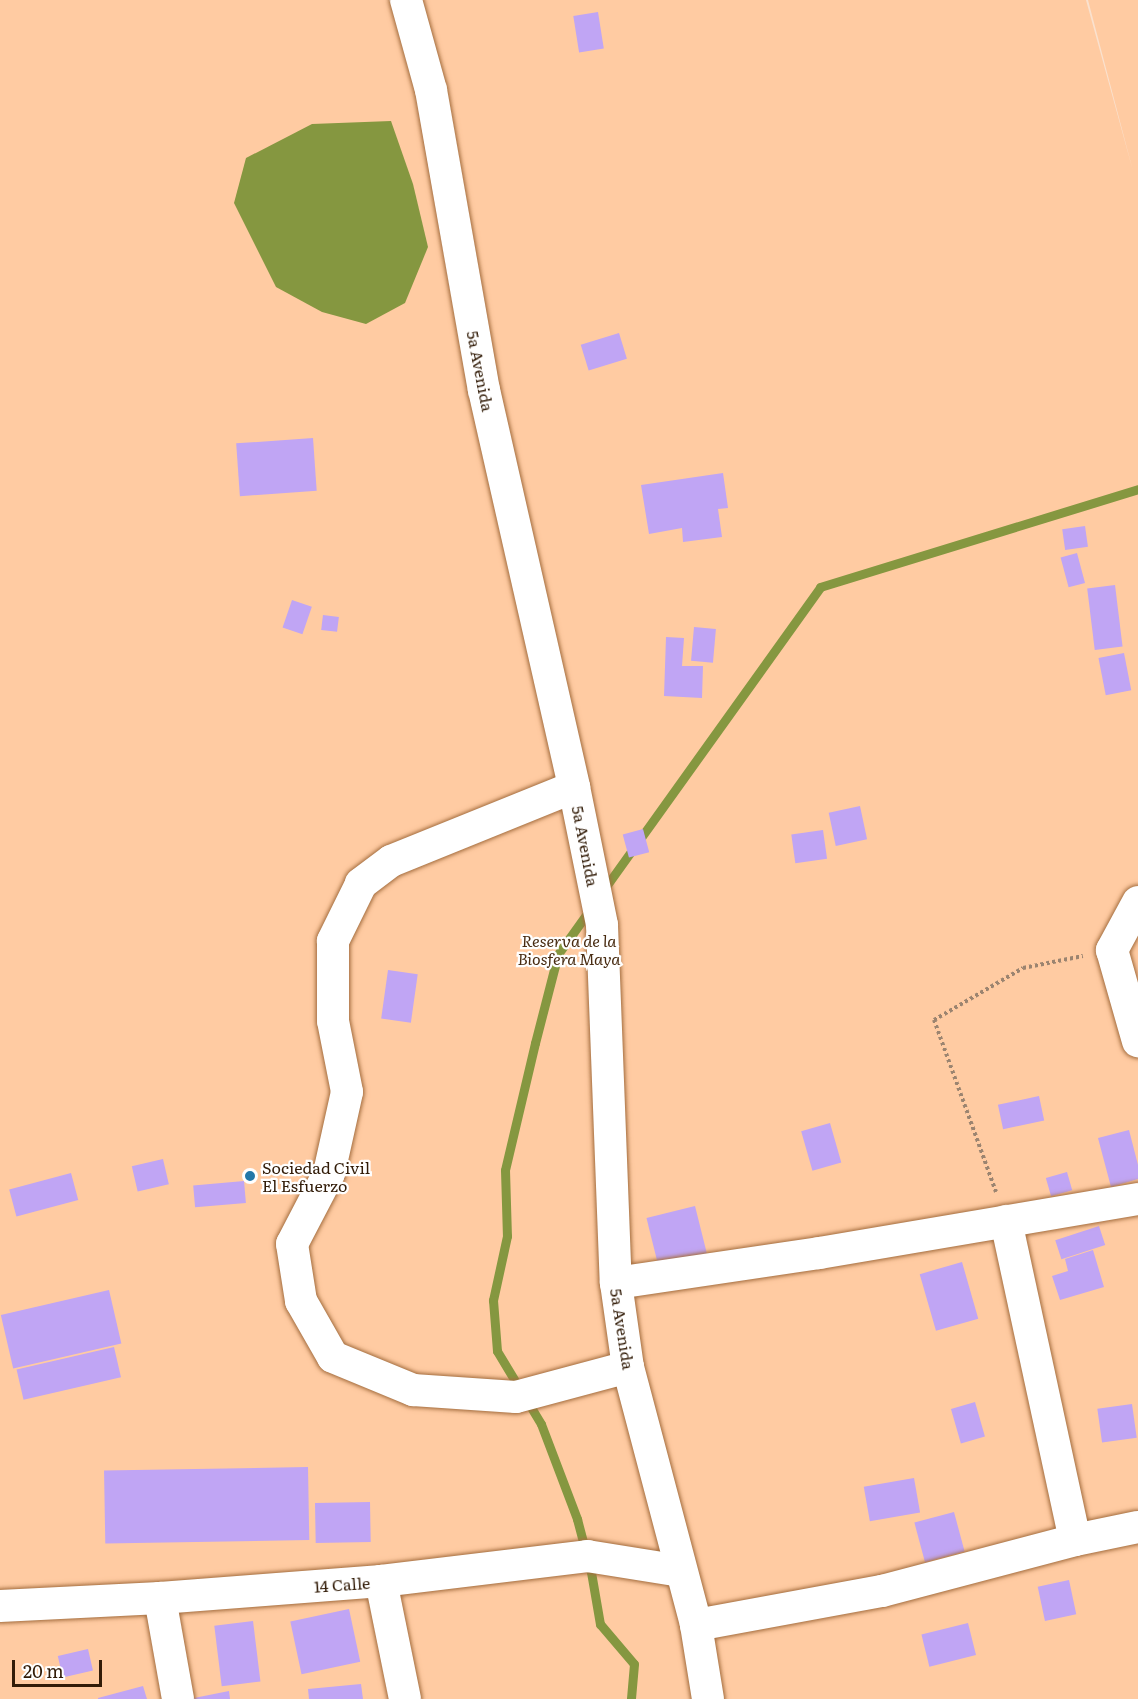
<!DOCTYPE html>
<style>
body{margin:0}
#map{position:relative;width:1138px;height:1699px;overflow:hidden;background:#fae1ce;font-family:Literata,serif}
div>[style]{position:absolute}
.green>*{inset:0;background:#ffcba2}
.water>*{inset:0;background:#859740}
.stream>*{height:9px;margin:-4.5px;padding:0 4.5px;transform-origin:4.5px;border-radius:4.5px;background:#859740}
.building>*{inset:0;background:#c0a5f4;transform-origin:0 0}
.path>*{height:4px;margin-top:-2px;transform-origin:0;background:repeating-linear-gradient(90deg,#9b8470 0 3px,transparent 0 6px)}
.roads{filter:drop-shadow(0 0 2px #a46d3e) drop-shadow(0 0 2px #a46d3e)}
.minor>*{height:32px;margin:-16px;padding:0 16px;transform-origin:16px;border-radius:16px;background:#fff}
.dots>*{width:16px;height:16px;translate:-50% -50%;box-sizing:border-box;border:3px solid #fff;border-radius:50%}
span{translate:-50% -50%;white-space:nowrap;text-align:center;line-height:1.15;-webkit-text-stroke:4.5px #fff;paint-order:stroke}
.street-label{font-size:16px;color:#321c08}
.park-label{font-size:16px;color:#482b11;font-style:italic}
.poi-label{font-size:16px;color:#321c08}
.left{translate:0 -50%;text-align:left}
.scale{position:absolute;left:12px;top:1660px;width:90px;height:27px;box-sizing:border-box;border:3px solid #321c08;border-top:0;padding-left:8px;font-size:18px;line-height:21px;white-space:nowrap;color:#321c08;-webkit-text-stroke:4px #fff;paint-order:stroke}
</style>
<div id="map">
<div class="green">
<div style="clip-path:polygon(0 0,1086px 0,1133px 171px,1088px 0,1138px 0,1138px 1699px,0 1699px)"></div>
</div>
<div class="water">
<div style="clip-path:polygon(391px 121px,413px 184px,428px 247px,405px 303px,366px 324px,322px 312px,276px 287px,234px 203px,246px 158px,312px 124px)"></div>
</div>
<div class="stream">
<div style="left:602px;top:892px;width:375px;rotate:-54.4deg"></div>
<div style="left:820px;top:587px;width:333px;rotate:-17.1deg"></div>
<div style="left:591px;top:908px;width:57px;rotate:125.7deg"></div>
<div style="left:558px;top:954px;width:92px;rotate:104.5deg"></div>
<div style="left:535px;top:1043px;width:130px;rotate:103.3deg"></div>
<div style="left:505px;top:1170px;width:66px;rotate:88.3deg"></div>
<div style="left:507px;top:1236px;width:66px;rotate:102.3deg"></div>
<div style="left:493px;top:1300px;width:51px;rotate:85.5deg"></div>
<div style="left:497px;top:1351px;width:85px;rotate:58.9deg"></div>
<div style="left:541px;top:1424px;width:102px;rotate:69.2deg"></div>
<div style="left:577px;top:1519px;width:55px;rotate:75.2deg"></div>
<div style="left:591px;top:1572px;width:53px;rotate:80.2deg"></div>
<div style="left:600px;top:1624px;width:52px;rotate:49.6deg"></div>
<div style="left:634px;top:1664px;width:35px;rotate:95deg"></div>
</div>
<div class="building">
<div style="left:598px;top:12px;width:37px;height:25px;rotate:81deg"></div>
<div style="left:619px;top:333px;width:27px;height:40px;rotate:73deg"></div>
<div style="left:313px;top:438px;width:53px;height:77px;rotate:86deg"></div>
<div style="clip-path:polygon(723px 473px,728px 508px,718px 509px,722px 537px,683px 542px,682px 528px,649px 534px,641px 485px)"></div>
<div style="left:1085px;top:526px;width:21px;height:23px;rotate:82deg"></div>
<div style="left:1077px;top:553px;width:31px;height:17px;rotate:75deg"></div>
<div style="left:1115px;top:585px;width:62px;height:28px;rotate:83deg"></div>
<div style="left:292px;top:600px;width:21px;height:29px;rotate:19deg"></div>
<div style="left:323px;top:615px;width:16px;height:15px;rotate:7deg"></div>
<div style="left:694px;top:627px;width:22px;height:34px;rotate:5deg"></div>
<div style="clip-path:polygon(666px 637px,684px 638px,682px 666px,703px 666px,702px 698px,664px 696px)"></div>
<div style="left:1124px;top:653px;width:38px;height:26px;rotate:79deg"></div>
<div style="left:860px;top:806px;width:34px;height:32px;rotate:78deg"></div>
<div style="left:643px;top:829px;width:24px;height:21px;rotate:75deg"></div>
<div style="left:823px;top:830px;width:29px;height:32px;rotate:82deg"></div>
<div style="left:388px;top:970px;width:30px;height:49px;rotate:8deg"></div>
<div style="left:1039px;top:1096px;width:25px;height:42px;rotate:78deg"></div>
<div style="left:830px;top:1123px;width:41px;height:30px;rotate:74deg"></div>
<div style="clip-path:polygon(1129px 1130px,1138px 1165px,1138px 1179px,1111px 1187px,1098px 1138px)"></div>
<div style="left:163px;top:1159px;width:26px;height:32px;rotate:77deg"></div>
<div style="left:1067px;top:1172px;width:19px;height:22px;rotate:74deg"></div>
<div style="left:71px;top:1173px;width:28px;height:64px;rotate:75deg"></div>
<div style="left:244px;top:1181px;width:22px;height:51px;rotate:85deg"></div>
<div style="left:695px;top:1206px;width:49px;height:50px;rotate:76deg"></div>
<div style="left:1099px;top:1226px;width:20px;height:46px;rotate:72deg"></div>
<div style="clip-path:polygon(1093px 1250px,1104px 1287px,1060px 1300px,1052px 1276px,1068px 1271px,1065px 1259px)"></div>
<div style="left:962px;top:1262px;width:59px;height:44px;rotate:74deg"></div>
<div style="left:109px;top:1290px;width:55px;height:111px;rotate:77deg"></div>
<div style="left:114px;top:1347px;width:31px;height:100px;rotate:77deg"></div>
<div style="left:975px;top:1402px;width:36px;height:25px;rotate:74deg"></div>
<div style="left:1132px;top:1404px;width:34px;height:35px;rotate:82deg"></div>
<div style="left:308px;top:1467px;width:73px;height:204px;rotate:89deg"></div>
<div style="left:914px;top:1478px;width:35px;height:51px;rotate:80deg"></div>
<div style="left:370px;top:1502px;width:40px;height:55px;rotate:89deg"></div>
<div style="left:954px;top:1512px;width:41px;height:41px;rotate:75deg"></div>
<div style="left:1069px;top:1580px;width:35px;height:32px;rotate:78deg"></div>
<div style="left:349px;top:1609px;width:54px;height:60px;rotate:78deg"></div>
<div style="left:253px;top:1621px;width:61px;height:39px;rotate:83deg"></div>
<div style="left:968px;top:1623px;width:33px;height:48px;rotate:76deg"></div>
<div style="left:88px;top:1649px;width:22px;height:31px;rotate:77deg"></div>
<div style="clip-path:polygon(361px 1684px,363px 1699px,309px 1699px,308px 1689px)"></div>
<div style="clip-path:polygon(143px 1686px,147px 1699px,98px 1699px,98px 1698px)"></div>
<div style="clip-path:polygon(229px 1691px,230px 1699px,194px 1699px,194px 1698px)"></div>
</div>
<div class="path">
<div style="left:996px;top:1192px;width:183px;rotate:-109.8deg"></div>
<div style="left:934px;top:1020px;width:103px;rotate:-30.3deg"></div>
<div style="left:1023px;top:968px;width:61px;rotate:-11.3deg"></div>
</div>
<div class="roads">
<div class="minor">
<div style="left:406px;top:0;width:93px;rotate:74.5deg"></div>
<div style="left:431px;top:90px;width:305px;rotate:80deg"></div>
<div style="left:484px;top:390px;width:407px;rotate:77.2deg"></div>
<div style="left:574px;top:787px;width:141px;rotate:78.5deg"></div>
<div style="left:602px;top:925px;width:358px;rotate:87.8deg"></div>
<div style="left:616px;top:1283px;width:85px;rotate:81.9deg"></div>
<div style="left:628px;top:1367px;width:267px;rotate:75.2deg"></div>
<div style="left:696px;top:1625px;width:75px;rotate:80.8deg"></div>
<div style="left:574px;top:787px;width:197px;rotate:158deg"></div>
<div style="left:391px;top:861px;width:38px;rotate:143deg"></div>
<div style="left:361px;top:884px;width:64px;rotate:116.2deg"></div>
<div style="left:333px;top:941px;width:80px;rotate:90deg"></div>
<div style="left:333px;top:1021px;width:72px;rotate:78.8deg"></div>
<div style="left:347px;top:1092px;width:83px;rotate:102.5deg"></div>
<div style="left:329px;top:1173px;width:80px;rotate:117.5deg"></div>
<div style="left:292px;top:1244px;width:58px;rotate:81deg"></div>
<div style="left:301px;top:1301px;width:64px;rotate:60.3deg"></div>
<div style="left:333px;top:1357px;width:87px;rotate:22.4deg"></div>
<div style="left:413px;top:1390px;width:103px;rotate:3.9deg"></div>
<div style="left:516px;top:1397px;width:116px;rotate:-15deg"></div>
<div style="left:1138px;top:902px;width:55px;rotate:118.4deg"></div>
<div style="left:1112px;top:950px;width:95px;rotate:74.1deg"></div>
<div style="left:1006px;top:1221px;width:326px;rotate:77.8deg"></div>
<div style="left:616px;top:1283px;width:205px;rotate:-8.4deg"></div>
<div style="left:819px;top:1253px;width:324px;rotate:-9.6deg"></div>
<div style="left:381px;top:1581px;width:120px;rotate:78.5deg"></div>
<div style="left:160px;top:1598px;width:103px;rotate:79.9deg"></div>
<div style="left:0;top:1606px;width:160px;rotate:-2.9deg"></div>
<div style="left:160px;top:1598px;width:222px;rotate:-4.4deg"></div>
<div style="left:381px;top:1581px;width:208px;rotate:-6.9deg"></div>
<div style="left:587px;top:1556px;width:95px;rotate:9.1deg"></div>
<div style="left:696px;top:1625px;width:189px;rotate:-10.4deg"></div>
<div style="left:882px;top:1591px;width:200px;rotate:-14.8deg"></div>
<div style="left:1075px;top:1540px;width:64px;rotate:-11.7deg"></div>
</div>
</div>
<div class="dots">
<div style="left:250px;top:1176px;background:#2477a8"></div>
</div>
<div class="street-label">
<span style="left:481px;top:371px;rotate:79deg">5a Avenida</span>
<span style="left:586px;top:846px;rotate:79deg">5a Avenida</span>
<span style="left:623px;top:1329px;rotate:81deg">5a Avenida</span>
<span style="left:342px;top:1584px;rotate:-4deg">14 Calle</span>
</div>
<div class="park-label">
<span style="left:569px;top:949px">Reserva de la<br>Biosfera Maya</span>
</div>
<div class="poi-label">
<span class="left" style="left:262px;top:1176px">Sociedad Civil<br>El Esfuerzo</span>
</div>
<div class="scale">20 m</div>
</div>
